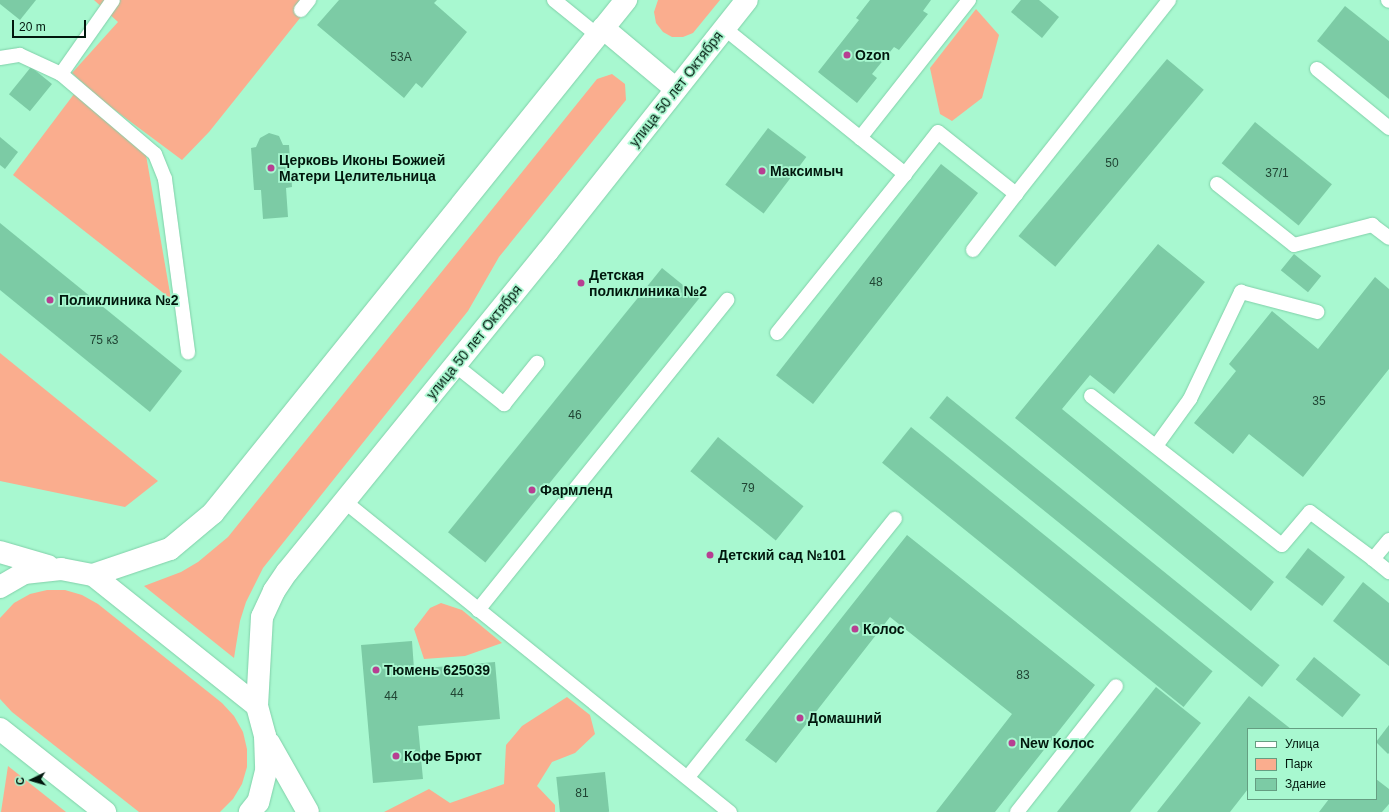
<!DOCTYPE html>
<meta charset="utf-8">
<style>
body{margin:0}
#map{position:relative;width:1389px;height:812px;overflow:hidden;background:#a8f8d0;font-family:Helvetica,sans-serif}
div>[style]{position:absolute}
.green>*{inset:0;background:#faad8e}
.building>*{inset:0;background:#7ccba5;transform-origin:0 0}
.roads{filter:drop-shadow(0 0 1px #81d0a9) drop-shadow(0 0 1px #81d0a9)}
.service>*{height:14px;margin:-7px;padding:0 7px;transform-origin:7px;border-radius:7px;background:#fff}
.secondary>*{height:22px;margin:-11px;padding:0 11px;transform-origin:11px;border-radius:11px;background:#fff}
.dots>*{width:11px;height:11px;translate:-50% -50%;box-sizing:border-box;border:2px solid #a8f8d0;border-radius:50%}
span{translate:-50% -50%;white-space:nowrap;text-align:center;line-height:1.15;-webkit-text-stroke:3.5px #a8f8d0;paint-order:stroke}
.number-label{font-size:12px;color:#204433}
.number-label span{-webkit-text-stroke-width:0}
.poi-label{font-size:14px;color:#01170d;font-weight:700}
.left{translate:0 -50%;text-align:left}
.street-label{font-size:14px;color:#01170d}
.legend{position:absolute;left:1247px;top:728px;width:130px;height:72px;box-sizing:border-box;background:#a8f8d0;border:1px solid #659e82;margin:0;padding:5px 7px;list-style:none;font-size:12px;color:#01170d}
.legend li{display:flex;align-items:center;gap:8px;height:20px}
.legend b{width:20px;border:1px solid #659e82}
.north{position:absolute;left:12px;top:760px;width:40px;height:40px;-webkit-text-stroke:3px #a8f8d0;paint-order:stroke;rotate:265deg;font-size:11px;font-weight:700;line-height:16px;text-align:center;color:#01170d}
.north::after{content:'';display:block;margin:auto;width:14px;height:18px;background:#01170d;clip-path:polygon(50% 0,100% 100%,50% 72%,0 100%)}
.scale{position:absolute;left:12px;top:20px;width:74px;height:18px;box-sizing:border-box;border:2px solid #01170d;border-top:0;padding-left:5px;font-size:12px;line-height:14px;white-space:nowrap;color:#01170d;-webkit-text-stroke:3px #a8f8d0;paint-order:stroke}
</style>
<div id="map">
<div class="green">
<div style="clip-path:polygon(94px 0,308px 0,312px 3px,209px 132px,182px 160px,100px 99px,72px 73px,118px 22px)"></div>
<div style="clip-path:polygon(658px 0,720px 0,693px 33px,683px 37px,672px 37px,663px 32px,656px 23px,654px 12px)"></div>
<div style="clip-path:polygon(976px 9px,999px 35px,982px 98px,952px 121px,940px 114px,930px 68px)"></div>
<div style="clip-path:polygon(612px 74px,625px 84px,626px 100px,499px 257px,468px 311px,263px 568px,246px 602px,240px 621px,234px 658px,144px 586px,181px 572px,198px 562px,228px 537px,597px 79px)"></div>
<div style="clip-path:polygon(74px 94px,146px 155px,171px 299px,13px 175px)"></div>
<div style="clip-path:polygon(0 353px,158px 481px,125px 507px,0 481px)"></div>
<div style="clip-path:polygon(47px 590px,65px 590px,82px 595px,98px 604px,222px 703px,234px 716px,243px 732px,247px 749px,247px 767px,242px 784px,233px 799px,220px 812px,139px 812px,12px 712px,0 699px,0 618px,14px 603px,30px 594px)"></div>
<div style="clip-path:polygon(441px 603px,462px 610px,502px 643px,465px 656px,424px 659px,414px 629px,430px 608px)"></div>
<div style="clip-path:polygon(567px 697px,590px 715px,595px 734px,575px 753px,552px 762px,537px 786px,555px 805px,555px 812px,384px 812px,429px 789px,450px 803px,504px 784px,506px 745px,522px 726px)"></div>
<div style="clip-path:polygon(8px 766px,66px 812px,1px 812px)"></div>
</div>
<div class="building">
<div style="clip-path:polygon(0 0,36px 0,20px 20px,0 4px)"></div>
<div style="clip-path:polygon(339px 0,437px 0,434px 3px,467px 32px,422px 88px,416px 83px,404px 98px,317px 25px)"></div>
<div style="clip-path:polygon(870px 0,931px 0,923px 11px,928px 14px,899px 50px,894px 47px,872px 74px,877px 78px,857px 103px,818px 72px,859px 20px,856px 18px)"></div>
<div style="clip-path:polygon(1021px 0,1039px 0,1059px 17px,1042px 38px,1011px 12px)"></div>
<div style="clip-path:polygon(1345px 6px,1389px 41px,1389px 99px,1317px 41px)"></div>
<div style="left:1167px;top:59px;width:48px;height:231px;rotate:40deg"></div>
<div style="left:31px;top:67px;width:27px;height:35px;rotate:39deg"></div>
<div style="left:1255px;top:122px;width:99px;height:53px;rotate:39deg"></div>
<div style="left:768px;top:128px;width:48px;height:71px;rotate:37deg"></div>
<div style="clip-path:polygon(269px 133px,279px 136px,283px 145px,289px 145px,292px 187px,286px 188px,288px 217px,263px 219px,261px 190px,254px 190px,251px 148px,256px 147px,260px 138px)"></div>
<div style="clip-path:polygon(0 137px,18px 152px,5px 169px,0 165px)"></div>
<div style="left:941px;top:164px;width:47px;height:268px;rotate:38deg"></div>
<div style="clip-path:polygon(0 223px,182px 371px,150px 412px,0 290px)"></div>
<div style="clip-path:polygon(1158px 244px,1205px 282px,1114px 394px,1090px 375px,1062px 409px,1274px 582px,1251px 611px,1015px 418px)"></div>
<div style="left:1294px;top:254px;width:35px;height:21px;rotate:39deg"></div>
<div style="left:662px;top:268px;width:48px;height:340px;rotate:39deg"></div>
<div style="clip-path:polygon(1375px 277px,1389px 289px,1389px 369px,1303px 477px,1249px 434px,1233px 454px,1194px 423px,1236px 371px,1229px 364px,1272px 311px,1318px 349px)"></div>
<div style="left:947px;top:396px;width:428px;height:28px;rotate:39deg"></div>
<div style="left:911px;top:427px;width:388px;height:46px;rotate:39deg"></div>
<div style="left:718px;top:437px;width:110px;height:44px;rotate:39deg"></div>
<div style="clip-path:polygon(907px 535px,1095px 685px,995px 812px,936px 812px,1012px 714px,890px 617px,776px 763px,745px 740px)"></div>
<div style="left:1308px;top:548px;width:47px;height:37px;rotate:38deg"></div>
<div style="clip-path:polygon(1363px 582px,1389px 603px,1389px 666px,1333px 621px)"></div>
<div style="clip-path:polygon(412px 641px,414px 669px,495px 662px,500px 719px,418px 726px,423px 779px,373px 783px,361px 645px)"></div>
<div style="left:1314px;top:657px;width:60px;height:29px;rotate:39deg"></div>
<div style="clip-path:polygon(1156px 687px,1201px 723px,1130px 812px,1057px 812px)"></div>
<div style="clip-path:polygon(1249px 696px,1291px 729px,1248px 729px,1248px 789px,1230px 812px,1157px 812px)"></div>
<div style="clip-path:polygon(1389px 725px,1389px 753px,1388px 754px,1376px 742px)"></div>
<div style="left:605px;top:772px;width:40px;height:49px;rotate:84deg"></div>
<div style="clip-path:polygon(1376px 779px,1389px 789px,1389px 804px,1382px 812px,1319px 812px,1329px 799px,1376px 799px)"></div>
</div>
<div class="roads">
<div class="service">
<div style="left:554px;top:0;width:55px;rotate:39.1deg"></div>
<div style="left:1388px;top:0;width:1px;rotate:45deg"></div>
<div style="left:301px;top:10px;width:13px;rotate:-51deg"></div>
<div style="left:724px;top:28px;width:233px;rotate:38.9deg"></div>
<div style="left:905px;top:174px;width:204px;rotate:128.8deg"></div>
<div style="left:0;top:58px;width:20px;rotate:-9deg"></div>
<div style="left:20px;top:55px;width:45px;rotate:24.9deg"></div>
<div style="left:61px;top:74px;width:123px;rotate:40.4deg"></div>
<div style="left:155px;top:154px;width:27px;rotate:68deg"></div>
<div style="left:165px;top:179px;width:175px;rotate:82.4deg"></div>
<div style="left:1317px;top:69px;width:93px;rotate:39.3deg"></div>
<div style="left:61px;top:74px;width:90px;rotate:-54.9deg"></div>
<div style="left:860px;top:138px;width:176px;rotate:-51.7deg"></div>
<div style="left:905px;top:174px;width:53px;rotate:-51.8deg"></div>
<div style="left:938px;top:132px;width:100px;rotate:38.5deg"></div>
<div style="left:1016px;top:194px;width:247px;rotate:-51.7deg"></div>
<div style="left:1217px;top:184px;width:98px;rotate:38.4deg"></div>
<div style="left:1294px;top:245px;width:81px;rotate:-14.4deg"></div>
<div style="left:1372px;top:225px;width:21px;rotate:37deg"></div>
<div style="left:973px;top:250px;width:71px;rotate:-52.5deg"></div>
<div style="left:455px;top:365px;width:63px;rotate:38.5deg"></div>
<div style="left:504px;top:404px;width:53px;rotate:-51.2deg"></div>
<div style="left:1091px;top:396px;width:242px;rotate:38deg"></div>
<div style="left:1282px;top:545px;width:43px;rotate:-49.7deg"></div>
<div style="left:1310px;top:512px;width:79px;rotate:36.7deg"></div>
<div style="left:1156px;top:446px;width:58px;rotate:-54.1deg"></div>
<div style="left:1190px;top:399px;width:119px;rotate:-64.5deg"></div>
<div style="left:1241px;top:292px;width:79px;rotate:14.7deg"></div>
<div style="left:344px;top:501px;width:496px;rotate:38.9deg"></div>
<div style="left:1389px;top:540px;width:25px;rotate:130deg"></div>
<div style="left:1373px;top:559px;width:21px;rotate:39deg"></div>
<div style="left:478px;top:610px;width:398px;rotate:-51.2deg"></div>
<div style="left:688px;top:777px;width:331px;rotate:-51.3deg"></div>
<div style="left:1017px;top:812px;width:160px;rotate:-51.8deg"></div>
</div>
<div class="secondary">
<div style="left:603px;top:28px;width:95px;rotate:39.9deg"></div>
<div style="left:0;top:552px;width:50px;rotate:16.3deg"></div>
<div style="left:93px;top:575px;width:81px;rotate:-18.7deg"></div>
<div style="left:170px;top:549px;width:56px;rotate:-39.9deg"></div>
<div style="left:213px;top:513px;width:659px;rotate:-51.16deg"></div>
<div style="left:0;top:587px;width:28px;rotate:-30deg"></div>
<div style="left:24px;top:573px;width:37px;rotate:-6deg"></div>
<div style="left:61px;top:569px;width:33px;rotate:11deg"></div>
<div style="left:93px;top:575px;width:210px;rotate:38.6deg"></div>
<div style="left:257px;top:706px;width:31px;rotate:75deg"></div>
<div style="left:265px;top:736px;width:35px;rotate:88deg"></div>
<div style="left:266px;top:771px;width:32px;rotate:104deg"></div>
<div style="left:258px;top:802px;width:13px;rotate:129deg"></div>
<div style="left:257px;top:706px;width:89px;rotate:-86.8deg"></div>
<div style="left:262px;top:617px;width:29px;rotate:-65deg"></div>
<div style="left:274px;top:591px;width:23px;rotate:-56deg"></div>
<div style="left:287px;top:572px;width:414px;rotate:-50.9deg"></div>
<div style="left:548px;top:251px;width:320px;rotate:-51.6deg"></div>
<div style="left:0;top:729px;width:134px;rotate:38.3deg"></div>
<div style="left:269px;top:743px;width:79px;rotate:60.5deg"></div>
</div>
</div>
<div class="dots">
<div style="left:847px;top:55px;background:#b73f92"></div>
<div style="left:271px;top:168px;background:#b73f92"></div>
<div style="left:762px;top:171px;background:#b73f92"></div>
<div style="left:581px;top:283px;background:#b73f92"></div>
<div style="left:50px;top:300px;background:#b73f92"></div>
<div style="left:532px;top:490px;background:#b73f92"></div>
<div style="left:710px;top:555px;background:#b73f92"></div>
<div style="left:855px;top:629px;background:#b73f92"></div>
<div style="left:376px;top:670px;background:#b73f92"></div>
<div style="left:800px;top:718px;background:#b73f92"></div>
<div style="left:1012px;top:743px;background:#b73f92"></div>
<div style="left:396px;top:756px;background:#b73f92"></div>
</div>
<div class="number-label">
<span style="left:401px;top:58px">53А</span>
<span style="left:1112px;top:164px">50</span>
<span style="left:1277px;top:174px">37/1</span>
<span style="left:876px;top:283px">48</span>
<span style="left:104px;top:341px">75 к3</span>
<span style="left:1319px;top:402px">35</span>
<span style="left:575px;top:416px">46</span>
<span style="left:748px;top:489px">79</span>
<span style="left:1023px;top:676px">83</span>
<span style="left:457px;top:694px">44</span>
<span style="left:391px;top:697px">44</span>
<span style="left:582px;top:794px">81</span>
</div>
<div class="poi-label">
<span class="left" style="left:855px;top:55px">Ozon</span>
<span class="left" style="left:279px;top:168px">Церковь Иконы Божией<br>Матери Целительница</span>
<span class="left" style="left:770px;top:171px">Максимыч</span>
<span class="left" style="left:589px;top:283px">Детская<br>поликлиника №2</span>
<span class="left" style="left:59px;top:300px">Поликлиника №2</span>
<span class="left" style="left:540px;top:490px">Фармленд</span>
<span class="left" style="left:718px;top:555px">Детский сад №101</span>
<span class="left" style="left:863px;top:629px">Колос</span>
<span class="left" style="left:384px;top:670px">Тюмень 625039</span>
<span class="left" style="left:808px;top:718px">Домашний</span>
<span class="left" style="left:1020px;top:743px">New Колос</span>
<span class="left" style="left:404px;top:756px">Кофе Брют</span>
</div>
<div class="street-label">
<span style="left:676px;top:89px;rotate:-52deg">улица 50 лет Октября</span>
<span style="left:474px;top:342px;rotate:-51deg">улица 50 лет Октября</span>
</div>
<ul class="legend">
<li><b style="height:5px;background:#fff"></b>Улица</li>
<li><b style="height:11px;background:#faad8e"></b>Парк</li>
<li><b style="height:11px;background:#7ccba5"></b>Здание</li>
</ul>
<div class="north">С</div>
<div class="scale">20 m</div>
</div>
